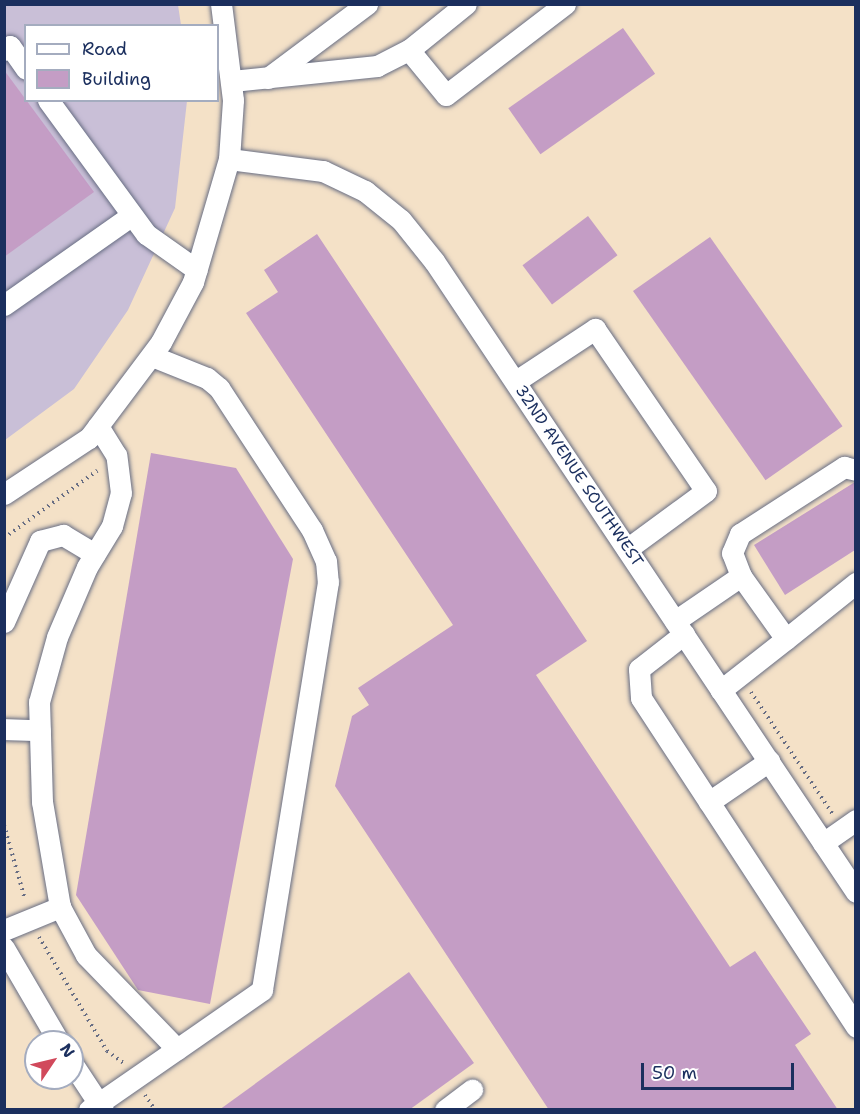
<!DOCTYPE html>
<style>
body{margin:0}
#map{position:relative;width:860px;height:1114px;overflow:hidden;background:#f4e1c7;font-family:"Shantell Sans",sans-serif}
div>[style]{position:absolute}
.industrial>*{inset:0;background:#c9bfd7}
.building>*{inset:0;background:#c49dc5;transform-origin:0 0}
.path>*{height:4px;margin-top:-2px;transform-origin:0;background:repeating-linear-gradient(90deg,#676d83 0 1.5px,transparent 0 6px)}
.roads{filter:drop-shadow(0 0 2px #676d83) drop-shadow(0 0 2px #676d83)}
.minor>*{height:21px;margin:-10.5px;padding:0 10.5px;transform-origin:10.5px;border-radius:10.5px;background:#fff}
span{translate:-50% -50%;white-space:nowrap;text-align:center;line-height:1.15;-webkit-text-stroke:4.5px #fff;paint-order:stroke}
.street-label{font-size:16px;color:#1b2f5e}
.frame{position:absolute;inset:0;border:6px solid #1b2f5e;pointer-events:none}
.legend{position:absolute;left:24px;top:24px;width:195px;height:78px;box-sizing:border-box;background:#fff;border:2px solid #a4acbf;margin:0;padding:8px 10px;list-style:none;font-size:18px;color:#1b2f5e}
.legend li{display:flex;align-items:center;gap:12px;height:30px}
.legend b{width:30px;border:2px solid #a4acbf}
.north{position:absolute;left:24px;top:1030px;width:60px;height:60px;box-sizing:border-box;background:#fff;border:2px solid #a4acbf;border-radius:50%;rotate:55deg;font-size:16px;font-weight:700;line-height:24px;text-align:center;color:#1b2f5e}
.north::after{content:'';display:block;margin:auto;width:21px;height:27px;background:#d1495b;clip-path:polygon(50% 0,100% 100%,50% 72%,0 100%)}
.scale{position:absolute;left:641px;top:1063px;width:153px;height:27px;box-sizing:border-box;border:3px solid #1b2f5e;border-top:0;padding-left:8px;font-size:18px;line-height:21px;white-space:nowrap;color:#1b2f5e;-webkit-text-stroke:4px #fff;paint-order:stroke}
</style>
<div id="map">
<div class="industrial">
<div style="clip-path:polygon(5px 5px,178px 5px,181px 25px,26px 26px,26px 100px,187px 101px,175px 208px,128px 310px,74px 389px,5px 440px)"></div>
</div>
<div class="building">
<div style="left:623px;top:28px;width:56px;height:140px;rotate:55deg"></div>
<div style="clip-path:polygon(4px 70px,94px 192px,4px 257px)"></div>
<div style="left:588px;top:216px;width:49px;height:82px;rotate:53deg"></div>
<div style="clip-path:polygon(317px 234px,587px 641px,536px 675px,730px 967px,755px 951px,811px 1034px,795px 1045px,838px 1110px,549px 1110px,335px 786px,352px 716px,369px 705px,358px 688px,453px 625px,246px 313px,278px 292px,264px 270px)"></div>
<div style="left:710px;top:237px;width:231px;height:94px;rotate:55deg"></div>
<div style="clip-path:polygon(151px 453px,236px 468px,293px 559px,210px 1004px,138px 990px,76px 895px)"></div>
<div style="clip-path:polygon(855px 482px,855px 550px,785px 595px,754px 545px)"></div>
<div style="clip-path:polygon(409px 972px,474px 1063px,409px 1110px,219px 1110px)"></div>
</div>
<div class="path">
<div style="left:4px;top:538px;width:115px;rotate:-35.8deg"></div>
<div style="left:751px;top:692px;width:146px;rotate:56.2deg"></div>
<div style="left:4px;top:825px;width:77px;rotate:74.2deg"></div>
<div style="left:39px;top:937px;width:133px;rotate:59.2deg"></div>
<div style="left:107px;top:1051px;width:22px;rotate:36deg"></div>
<div style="left:145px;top:1095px;width:18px;rotate:56deg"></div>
</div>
<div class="roads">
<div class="minor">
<div style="left:4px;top:50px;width:7px;rotate:-34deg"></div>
<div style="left:10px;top:46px;width:28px;rotate:55deg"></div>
<div style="left:409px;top:50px;width:58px;rotate:50.6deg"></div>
<div style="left:446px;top:95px;width:150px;rotate:-37.4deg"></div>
<div style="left:268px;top:78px;width:124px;rotate:-36.8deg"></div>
<div style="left:232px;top:81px;width:146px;rotate:-5.9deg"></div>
<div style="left:377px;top:66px;width:36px;rotate:-27deg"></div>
<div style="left:409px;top:50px;width:73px;rotate:-38.9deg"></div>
<div style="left:48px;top:100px;width:166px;rotate:53.8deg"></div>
<div style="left:146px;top:234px;width:62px;rotate:35.2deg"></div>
<div style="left:229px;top:159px;width:95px;rotate:7.3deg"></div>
<div style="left:323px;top:171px;width:47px;rotate:25.5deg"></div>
<div style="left:365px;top:191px;width:46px;rotate:38.9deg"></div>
<div style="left:401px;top:220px;width:53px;rotate:51.2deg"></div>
<div style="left:434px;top:261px;width:759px;rotate:56.23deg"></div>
<div style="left:4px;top:305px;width:156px;rotate:-35.1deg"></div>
<div style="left:152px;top:356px;width:59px;rotate:21.8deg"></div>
<div style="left:207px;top:378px;width:16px;rotate:40deg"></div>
<div style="left:219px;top:388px;width:170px;rotate:56.8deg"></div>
<div style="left:312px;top:530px;width:34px;rotate:66deg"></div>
<div style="left:326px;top:561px;width:21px;rotate:85deg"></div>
<div style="left:328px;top:582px;width:413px;rotate:99.2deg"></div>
<div style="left:262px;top:990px;width:103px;rotate:145.2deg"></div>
<div style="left:516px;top:381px;width:95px;rotate:-33.4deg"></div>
<div style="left:595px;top:329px;width:196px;rotate:55.6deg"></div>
<div style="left:706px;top:491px;width:98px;rotate:143.7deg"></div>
<div style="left:4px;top:494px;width:102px;rotate:-33.4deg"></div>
<div style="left:89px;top:438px;width:120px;rotate:-53.1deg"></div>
<div style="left:161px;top:342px;width:68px;rotate:-61.9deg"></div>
<div style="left:193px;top:282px;width:128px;rotate:-73.7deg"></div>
<div style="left:229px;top:159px;width:59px;rotate:-86.1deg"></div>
<div style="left:233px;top:100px;width:97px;rotate:-97.1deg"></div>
<div style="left:741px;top:576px;width:25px;rotate:-111deg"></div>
<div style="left:732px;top:553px;width:21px;rotate:-67deg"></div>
<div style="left:740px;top:534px;width:124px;rotate:-32.8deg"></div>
<div style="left:844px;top:467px;width:12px;rotate:14deg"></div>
<div style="left:675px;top:621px;width:80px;rotate:-34.3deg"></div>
<div style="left:741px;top:576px;width:77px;rotate:54.5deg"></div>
<div style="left:786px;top:639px;width:83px;rotate:141.9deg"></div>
<div style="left:4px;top:622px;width:89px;rotate:-66deg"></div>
<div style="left:40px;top:541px;width:24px;rotate:-15deg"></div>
<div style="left:63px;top:535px;width:37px;rotate:31deg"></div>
<div style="left:684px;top:634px;width:57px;rotate:142.1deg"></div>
<div style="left:639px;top:669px;width:29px;rotate:86deg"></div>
<div style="left:641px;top:698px;width:393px;rotate:56.8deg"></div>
<div style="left:786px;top:639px;width:90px;rotate:-38.7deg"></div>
<div style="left:4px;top:729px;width:36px;rotate:2deg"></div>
<div style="left:709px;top:802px;width:73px;rotate:-34.3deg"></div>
<div style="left:823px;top:843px;width:40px;rotate:-34.9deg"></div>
<div style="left:4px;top:930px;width:61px;rotate:-22.3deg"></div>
<div style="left:4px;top:948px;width:109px;rotate:59.7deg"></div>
<div style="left:72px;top:1063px;width:56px;rotate:56.6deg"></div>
<div style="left:89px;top:1110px;width:107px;rotate:-34.7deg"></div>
<div style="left:177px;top:1049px;width:131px;rotate:-134.1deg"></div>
<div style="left:86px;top:955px;width:55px;rotate:-118.4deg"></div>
<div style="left:60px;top:907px;width:107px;rotate:-99.7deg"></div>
<div style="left:42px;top:802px;width:100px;rotate:-91.7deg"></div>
<div style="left:39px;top:702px;width:67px;rotate:-74.5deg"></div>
<div style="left:57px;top:637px;width:76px;rotate:-66.8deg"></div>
<div style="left:87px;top:567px;width:48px;rotate:-58.6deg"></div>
<div style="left:112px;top:526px;width:34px;rotate:-75deg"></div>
<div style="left:121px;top:493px;width:38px;rotate:-97deg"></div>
<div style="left:116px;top:455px;width:34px;rotate:-122deg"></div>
<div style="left:445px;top:1110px;width:34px;rotate:-37deg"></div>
</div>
</div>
<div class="street-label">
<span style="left:579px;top:476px;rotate:56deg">32ND AVENUE SOUTHWEST</span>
</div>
<div class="frame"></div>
<ul class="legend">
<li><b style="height:8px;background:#fff"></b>Road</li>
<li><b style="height:16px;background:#c49dc5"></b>Building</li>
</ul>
<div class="north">N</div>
<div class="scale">50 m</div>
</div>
